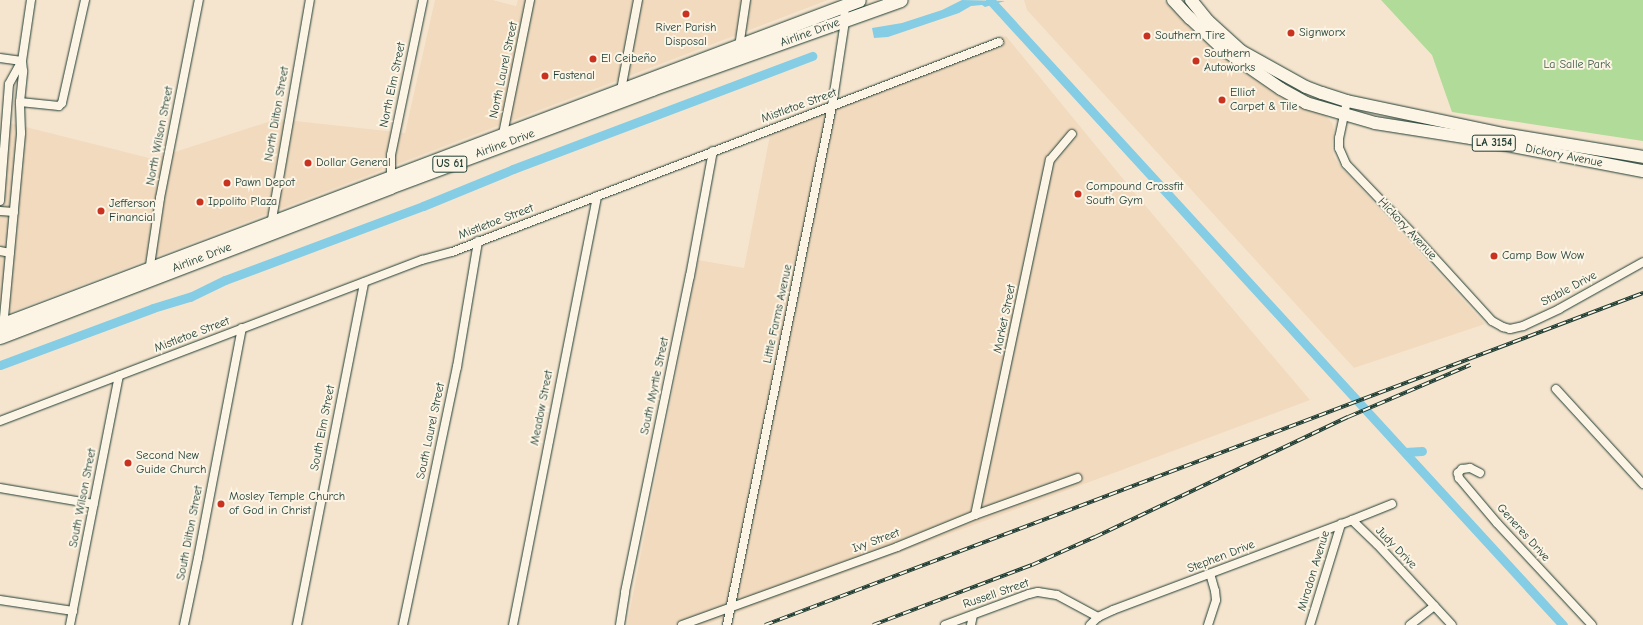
<!DOCTYPE html>
<meta charset="utf-8">
<style>
body{margin:0}
#map{position:relative;width:1643px;height:625px;overflow:hidden;background:#f6e5ce;font-family:"Comic Neue",sans-serif}
div>[style]{position:absolute}
.built>*{inset:0;background:#f2dabe}
.green>*{inset:0;background:#b1db98}
.water>*{inset:0;background:#84cde5}
.canal>*{height:9px;margin:-4.5px;padding:0 4.5px;transform-origin:4.5px;border-radius:4.5px;background:#84cde5}
.roads{filter:drop-shadow(0 0 1px #1f3d34) drop-shadow(0 0 1px #1f3d34)}
.minor>*{height:8px;margin:-4px;padding:0 4px;transform-origin:4px;border-radius:4px;background:#fcf5e5}
.primary>*{height:12px;margin:-6px;padding:0 6px;transform-origin:6px;border-radius:6px;background:#fcf5e5}
.trunk>*{height:13px;margin:-6.5px;padding:0 6.5px;transform-origin:6.5px;border-radius:6.5px;background:#fcf5e5}
.rail>*{height:4px;margin-top:-2px;transform-origin:0;background:repeating-linear-gradient(90deg,#fcf5e5 0 8px,#1f3d34 0 16px);box-sizing:border-box;border-block:1px solid #1f3d34}
.dots>*{width:11px;height:11px;translate:-50% -50%;box-sizing:border-box;border:2px solid #fcf5e5;border-radius:50%}
span{translate:-50% -50%;white-space:nowrap;text-align:center;line-height:1.15;-webkit-text-stroke:4px #fcf5e5;paint-order:stroke}
.shield-label span{padding:1px 3px;background:#fcf5e5;border:1px solid;border-radius:3px;-webkit-text-stroke-width:0}
.shield-label{font-size:11px;color:#1f3d34;font-weight:700}
.poi-label{font-size:12px;color:#1f3d34}
.left{translate:0 -50%;text-align:left}
.street-label{font-size:12px;color:#1f3d34}
.park-label{font-size:12px;color:#3c5d48}
</style>
<div id="map">
<div class="built">
<div style="clip-path:polygon(435px 0,493px 0,516px 6px,518px 0,828px 0,0 316px,0 138px,2px 121px,153px 159px,277px 119px,405px 133px)"></div>
<div style="clip-path:polygon(1024px 0,1164px 0,1193px 31px,1220px 54px,1264px 85px,1326px 116px,1332px 123px,1334px 129px,1332px 148px,1334px 157px,1340px 166px,1485px 324px,1354px 368px,1027px 10px)"></div>
<div style="clip-path:polygon(1006px 36px,1133px 191px,1310px 400px,705px 625px,627px 625px,698px 260px,744px 268px,772px 125px)"></div>
</div>
<div class="green">
<div style="clip-path:polygon(1381px 0,1643px 0,1643px 141px,1452px 112px,1432px 55px)"></div>
</div>
<div class="water">
<div style="clip-path:polygon(962px 0,1005px 1px,985px 7px,982px 5px,971px 6px,959px 13px,888px 37px,874px 38px,872px 28px,902px 23px,942px 10px)"></div>
</div>
<div class="canal">
<div style="left:990px;top:0;width:848px;rotate:47.49deg"></div>
<div style="left:0;top:365px;width:163px;rotate:-20.4deg"></div>
<div style="left:153px;top:308px;width:39px;rotate:-17deg"></div>
<div style="left:190px;top:297px;width:39px;rotate:-26deg"></div>
<div style="left:225px;top:280px;width:211px;rotate:-20.5deg"></div>
<div style="left:423px;top:206px;width:97px;rotate:-22.3deg"></div>
<div style="left:513px;top:169px;width:320px;rotate:-20.7deg"></div>
<div style="left:1405px;top:452px;width:17px;rotate:-3deg"></div>
</div>
<div class="roads">
<div class="minor">
<div style="left:739px;top:47px;width:48px;rotate:-81.5deg"></div>
<div style="left:0;top:58px;width:22px;rotate:8deg"></div>
<div style="left:622px;top:93px;width:3px;rotate:-108deg"></div>
<div style="left:621px;top:90px;width:92px;rotate:-79.3deg"></div>
<div style="left:1347px;top:101px;width:38px;rotate:102deg"></div>
<div style="left:1339px;top:138px;width:10px;rotate:90deg"></div>
<div style="left:1339px;top:148px;width:17px;rotate:66deg"></div>
<div style="left:1346px;top:164px;width:91px;rotate:46.3deg"></div>
<div style="left:1409px;top:230px;width:123px;rotate:47.6deg"></div>
<div style="left:1492px;top:321px;width:13px;rotate:29deg"></div>
<div style="left:1503px;top:327px;width:7px;rotate:16deg"></div>
<div style="left:1510px;top:329px;width:13px;rotate:-13deg"></div>
<div style="left:1523px;top:326px;width:40px;rotate:-25deg"></div>
<div style="left:1559px;top:309px;width:96px;rotate:-29.2deg"></div>
<div style="left:20px;top:102px;width:39px;rotate:6deg"></div>
<div style="left:59px;top:106px;width:4px;rotate:-45deg"></div>
<div style="left:62px;top:103px;width:106px;rotate:-77.4deg"></div>
<div style="left:504px;top:137px;width:3px;rotate:-108deg"></div>
<div style="left:503px;top:134px;width:137px;rotate:-78.6deg"></div>
<div style="left:391px;top:176px;width:21px;rotate:-90deg"></div>
<div style="left:391px;top:155px;width:158px;rotate:-78.3deg"></div>
<div style="left:0;top:201px;width:117px;rotate:-85.6deg"></div>
<div style="left:9px;top:84px;width:26px;rotate:-61deg"></div>
<div style="left:0;top:211px;width:14px;rotate:4deg"></div>
<div style="left:271px;top:225px;width:228px;rotate:-80.2deg"></div>
<div style="left:0;top:251px;width:10px;rotate:11deg"></div>
<div style="left:149px;top:272px;width:75px;rotate:-81.5deg"></div>
<div style="left:160px;top:198px;width:202px;rotate:-78.9deg"></div>
<div style="left:3px;top:328px;width:196px;rotate:-84.7deg"></div>
<div style="left:21px;top:133px;width:31px;rotate:-92deg"></div>
<div style="left:20px;top:102px;width:31px;rotate:-84deg"></div>
<div style="left:23px;top:71px;width:10px;rotate:-96deg"></div>
<div style="left:22px;top:61px;width:62px;rotate:-81.6deg"></div>
<div style="left:1556px;top:389px;width:129px;rotate:47.5deg"></div>
<div style="left:0;top:421px;width:452px;rotate:-20.9deg"></div>
<div style="left:422px;top:260px;width:31px;rotate:-15deg"></div>
<div style="left:452px;top:252px;width:586px;rotate:-21deg"></div>
<div style="left:1480px;top:473px;width:11px;rotate:-153deg"></div>
<div style="left:1470px;top:468px;width:8px;rotate:173deg"></div>
<div style="left:1462px;top:469px;width:6px;rotate:135deg"></div>
<div style="left:1458px;top:473px;width:5px;rotate:79deg"></div>
<div style="left:1459px;top:478px;width:59px;rotate:49.8deg"></div>
<div style="left:1497px;top:523px;width:139px;rotate:47deg"></div>
<div style="left:0;top:488px;width:95px;rotate:9.7deg"></div>
<div style="left:1392px;top:504px;width:43px;rotate:158.2deg"></div>
<div style="left:1352px;top:520px;width:35px;rotate:44deg"></div>
<div style="left:1377px;top:544px;width:110px;rotate:47.2deg"></div>
<div style="left:975px;top:515px;width:363px;rotate:-78.1deg"></div>
<div style="left:1050px;top:160px;width:34px;rotate:-50deg"></div>
<div style="left:0;top:600px;width:74px;rotate:8.6deg"></div>
<div style="left:70px;top:625px;width:254px;rotate:-78.9deg"></div>
<div style="left:184px;top:625px;width:68px;rotate:-78.2deg"></div>
<div style="left:198px;top:558px;width:234px;rotate:-79.2deg"></div>
<div style="left:297px;top:625px;width:349px;rotate:-78.9deg"></div>
<div style="left:403px;top:625px;width:264px;rotate:-78.2deg"></div>
<div style="left:457px;top:367px;width:128px;rotate:-80.5deg"></div>
<div style="left:513px;top:625px;width:437px;rotate:-78.9deg"></div>
<div style="left:620px;top:625px;width:33px;rotate:-81deg"></div>
<div style="left:625px;top:592px;width:323px;rotate:-78.4deg"></div>
<div style="left:690px;top:276px;width:127px;rotate:-79.6deg"></div>
<div style="left:682px;top:625px;width:229px;rotate:-19.9deg"></div>
<div style="left:897px;top:547px;width:84px;rotate:-22.3deg"></div>
<div style="left:975px;top:515px;width:109px;rotate:-19.9deg"></div>
<div style="left:727px;top:625px;width:530px;rotate:-78.56deg"></div>
<div style="left:832px;top:106px;width:86px;rotate:-81.3deg"></div>
<div style="left:845px;top:21px;width:15px;rotate:-94deg"></div>
<div style="left:945px;top:625px;width:90px;rotate:-20.3deg"></div>
<div style="left:1029px;top:594px;width:9px;rotate:-13deg"></div>
<div style="left:1038px;top:592px;width:19px;rotate:9deg"></div>
<div style="left:1057px;top:595px;width:47px;rotate:28.2deg"></div>
<div style="left:971px;top:625px;width:10px;rotate:-79deg"></div>
<div style="left:1090px;top:625px;width:11px;rotate:-45deg"></div>
<div style="left:1098px;top:617px;width:17px;rotate:-25deg"></div>
<div style="left:1113px;top:610px;width:255px;rotate:-20.6deg"></div>
<div style="left:1208px;top:625px;width:26px;rotate:-72deg"></div>
<div style="left:1216px;top:600px;width:9px;rotate:-96deg"></div>
<div style="left:1215px;top:591px;width:18px;rotate:-106deg"></div>
<div style="left:1310px;top:625px;width:106px;rotate:-72.9deg"></div>
<div style="left:1410px;top:625px;width:31px;rotate:-38deg"></div>
</div>
<div class="primary">
<div style="left:1173px;top:0;width:25px;rotate:47deg"></div>
<div style="left:1190px;top:18px;width:45px;rotate:43.2deg"></div>
<div style="left:1223px;top:49px;width:70px;rotate:34.6deg"></div>
<div style="left:1281px;top:89px;width:29px;rotate:29deg"></div>
<div style="left:1306px;top:103px;width:72px;rotate:16.2deg"></div>
<div style="left:1375px;top:123px;width:97px;rotate:8.9deg"></div>
<div style="left:1471px;top:138px;width:175px;rotate:10.9deg"></div>
<div style="left:1191px;top:0;width:27px;rotate:51deg"></div>
<div style="left:1208px;top:21px;width:45px;rotate:42.3deg"></div>
<div style="left:1241px;top:51px;width:74px;rotate:29deg"></div>
<div style="left:1306px;top:87px;width:17px;rotate:21deg"></div>
<div style="left:1322px;top:93px;width:26px;rotate:18deg"></div>
<div style="left:1347px;top:101px;width:159px;rotate:11.9deg"></div>
<div style="left:1503px;top:134px;width:142px;rotate:9.3deg"></div>
</div>
<div class="trunk">
<div style="left:0;top:325px;width:918px;rotate:-20.72deg"></div>
<div style="left:0;top:337px;width:418px;rotate:-21deg"></div>
<div style="left:390px;top:187px;width:280px;rotate:-20.5deg"></div>
<div style="left:652px;top:89px;width:264px;rotate:-19.7deg"></div>
</div>
</div>
<div class="rail">
<div style="left:765px;top:625px;width:939px;rotate:-20.71deg"></div>
<div style="left:873px;top:625px;width:170px;rotate:-20.7deg"></div>
<div style="left:1032px;top:565px;width:69px;rotate:-24deg"></div>
<div style="left:1095px;top:537px;width:280px;rotate:-25.4deg"></div>
<div style="left:1348px;top:417px;width:133px;rotate:-23.1deg"></div>
</div>
<div class="dots">
<div style="left:686px;top:14px;background:#c8321e"></div>
<div style="left:1291px;top:33px;background:#c8321e"></div>
<div style="left:1147px;top:36px;background:#c8321e"></div>
<div style="left:593px;top:59px;background:#c8321e"></div>
<div style="left:1196px;top:61px;background:#c8321e"></div>
<div style="left:545px;top:76px;background:#c8321e"></div>
<div style="left:1222px;top:100px;background:#c8321e"></div>
<div style="left:308px;top:163px;background:#c8321e"></div>
<div style="left:227px;top:183px;background:#c8321e"></div>
<div style="left:1078px;top:194px;background:#c8321e"></div>
<div style="left:200px;top:202px;background:#c8321e"></div>
<div style="left:101px;top:211px;background:#c8321e"></div>
<div style="left:1494px;top:256px;background:#c8321e"></div>
<div style="left:128px;top:463px;background:#c8321e"></div>
<div style="left:221px;top:504px;background:#c8321e"></div>
</div>
<div class="shield-label">
<span style="left:1494px;top:143px">LA 3154</span>
<span style="left:450px;top:164px">US 61</span>
</div>
<div class="poi-label">
<span style="left:686px;top:35px">River Parish<br>Disposal</span>
<span class="left" style="left:1299px;top:33px">Signworx</span>
<span class="left" style="left:1155px;top:36px">Southern Tire</span>
<span class="left" style="left:1204px;top:61px">Southern<br>Autoworks</span>
<span class="left" style="left:601px;top:59px">El Ceibeño</span>
<span class="left" style="left:553px;top:76px">Fastenal</span>
<span class="left" style="left:1230px;top:100px">Elliot<br>Carpet &amp; Tile</span>
<span class="left" style="left:316px;top:163px">Dollar General</span>
<span class="left" style="left:235px;top:183px">Pawn Depot</span>
<span class="left" style="left:1086px;top:194px">Compound Crossfit<br>South Gym</span>
<span class="left" style="left:208px;top:202px">Ippolito Plaza</span>
<span class="left" style="left:109px;top:211px">Jefferson<br>Financial</span>
<span class="left" style="left:1502px;top:256px">Camp Bow Wow</span>
<span class="left" style="left:136px;top:463px">Second New<br>Guide Church</span>
<span class="left" style="left:229px;top:504px">Mosley Temple Church<br>of God in Christ</span>
</div>
<div class="street-label">
<span style="left:810px;top:33px;rotate:-20deg">Airline Drive</span>
<span style="left:504px;top:70px;rotate:-78deg">North Laurel Street</span>
<span style="left:393px;top:85px;rotate:-78deg">North Elm Street</span>
<span style="left:799px;top:106px;rotate:-20deg">Mistletoe Street</span>
<span style="left:277px;top:114px;rotate:-80deg">North Dilton Street</span>
<span style="left:160px;top:136px;rotate:-79deg">North Wilson Street</span>
<span style="left:505px;top:144px;rotate:-20deg">Airline Drive</span>
<span style="left:1564px;top:156px;rotate:11deg">Dickory Avenue</span>
<span style="left:496px;top:222px;rotate:-21deg">Mistletoe Street</span>
<span style="left:1407px;top:229px;rotate:47deg">Hickory Avenue</span>
<span style="left:202px;top:258px;rotate:-21deg">Airline Drive</span>
<span style="left:1569px;top:289px;rotate:-28deg">Stable Drive</span>
<span style="left:778px;top:314px;rotate:-78deg">Little Farms Avenue</span>
<span style="left:1005px;top:319px;rotate:-78deg">Market Street</span>
<span style="left:192px;top:335px;rotate:-21deg">Mistletoe Street</span>
<span style="left:655px;top:386px;rotate:-78deg">South Myrtle Street</span>
<span style="left:542px;top:408px;rotate:-79deg">Meadow Street</span>
<span style="left:323px;top:428px;rotate:-79deg">South Elm Street</span>
<span style="left:431px;top:431px;rotate:-78deg">South Laurel Street</span>
<span style="left:83px;top:498px;rotate:-79deg">South Wilson Street</span>
<span style="left:190px;top:533px;rotate:-79deg">South Dilton Street</span>
<span style="left:1523px;top:533px;rotate:48deg">Generes Drive</span>
<span style="left:876px;top:541px;rotate:-20deg">Ivy Street</span>
<span style="left:1396px;top:548px;rotate:46deg">Judy Drive</span>
<span style="left:1221px;top:557px;rotate:-21deg">Stephen Drive</span>
<span style="left:1314px;top:571px;rotate:-73deg">Miradon Avenue</span>
<span style="left:996px;top:594px;rotate:-19deg">Russell Street</span>
</div>
<div class="park-label">
<span style="left:1577px;top:65px">La Salle Park</span>
</div>
</div>
